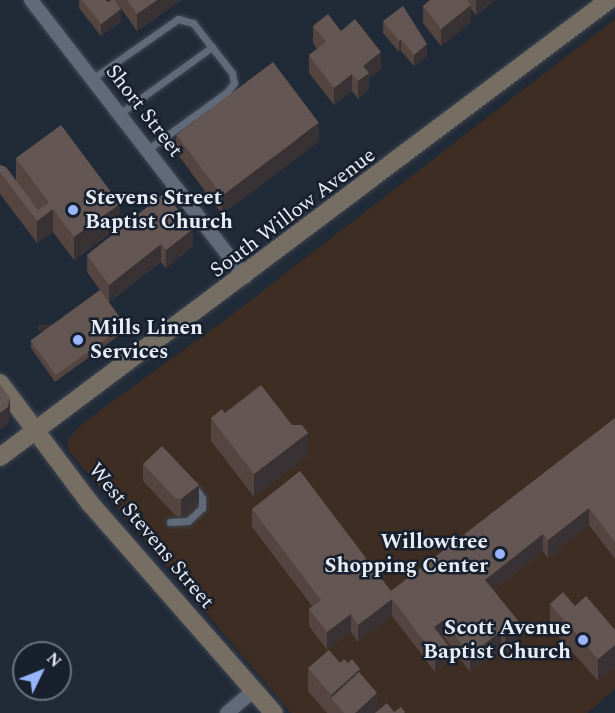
<!DOCTYPE html>
<style>
body{margin:0}
#map{position:relative;width:615px;height:713px;overflow:hidden;background:#212a37;font-family:Spectral,serif}
div>[style]{position:absolute}
.commercial>*{inset:0;background:#3d2d22}
.roads{filter:drop-shadow(0 0 2px #404752) drop-shadow(0 0 2px #404752)}
.lane>*{height:7px;margin:-3.5px;padding:0 3.5px;transform-origin:3.5px;border-radius:3.5px;background:#606a79}
.street>*{height:14px;margin:-7px;padding:0 7px;transform-origin:7px;border-radius:7px;background:#606a79}
.secondary>*{height:18px;margin:-9px;padding:0 9px;transform-origin:9px;border-radius:9px;background:#766e63}
.wall>*{inset:0;background:#544540}
.shaded-wall>*{inset:0;background:#393234;transform-origin:0 0}
.building>*{inset:0;background:#645753;transform-origin:0 0}
.dots>*{width:16px;height:16px;translate:-50% -50%;box-sizing:border-box;border:3px solid #18202d;border-radius:50%}
span{translate:-50% -50%;white-space:nowrap;text-align:center;line-height:1.15;-webkit-text-stroke:5px #18202d;paint-order:stroke}
.street-label{font-size:21px;color:#e7edf5}
.poi-label{font-size:21px;color:#e7edf5;font-weight:700}
.left{translate:0 -50%;text-align:left}
.right{translate:-100% -50%;text-align:right}
.north{position:absolute;left:12px;top:641px;width:60px;height:60px;box-sizing:border-box;background:#18202d;border:2px solid #6b727d;border-radius:50%;rotate:47deg;font-size:16px;font-weight:700;line-height:24px;text-align:center;color:#e7edf5}
.north::after{content:'';display:block;margin:auto;width:21px;height:27px;background:#98b5fd;clip-path:polygon(50% 0,100% 100%,50% 72%,0 100%)}
</style>
<div id="map">
<div class="commercial">
<div style="clip-path:polygon(615px 19px,615px 689px,587px 713px,291px 713px,68px 450px,68px 439px,83px 423px,229px 317px)"></div>
</div>
<div class="roads">
<div class="lane">
<div style="left:92px;top:79px;width:105px;rotate:-34.9deg"></div>
<div style="left:178px;top:19px;width:16px;rotate:15deg"></div>
<div style="left:193px;top:23px;width:63px;rotate:52deg"></div>
<div style="left:232px;top:73px;width:10px;rotate:79deg"></div>
<div style="left:234px;top:83px;width:11px;rotate:128deg"></div>
<div style="left:227px;top:92px;width:99px;rotate:144.1deg"></div>
<div style="left:119px;top:114px;width:115px;rotate:-35.8deg"></div>
<div style="left:170px;top:522px;width:18px;rotate:-3deg"></div>
<div style="left:188px;top:521px;width:19px;rotate:-43deg"></div>
<div style="left:202px;top:508px;width:10px;rotate:-90deg"></div>
<div style="left:202px;top:498px;width:14px;rotate:-126deg"></div>
</div>
<div class="street">
<div style="left:31px;top:0;width:350px;rotate:52.3deg"></div>
<div style="left:227px;top:713px;width:35px;rotate:-40deg"></div>
</div>
<div class="secondary">
<div style="left:0;top:383px;width:149px;rotate:53.2deg"></div>
<div style="left:89px;top:502px;width:281px;rotate:48.8deg"></div>
<div style="left:0;top:457px;width:761px;rotate:-36.88deg"></div>
</div>
</div>
<div class="wall">
<div style="clip-path:polygon(79px 0,106px 0,121px 21px,101px 36px,79px 8px)"></div>
<div style="clip-path:polygon(115px 0,181px 0,137px 31px)"></div>
<div style="clip-path:polygon(430px 0,495px 0,476px 15px,471px 9px,471px 22px,441px 46px,423px 23px,423px 6px)"></div>
<div style="clip-path:polygon(383px 21px,427px 56px,414px 66px,401px 51px,399px 52px,383px 33px)"></div>
<div style="clip-path:polygon(313px 26px,341px 31px,381px 69px,369px 78px,369px 90px,358px 99px,352px 91px,334px 105px,309px 73px,309px 55px,317px 49px,313px 43px)"></div>
<div style="clip-path:polygon(176px 135px,319px 141px,222px 214px,176px 152px)"></div>
<div style="clip-path:polygon(16px 158px,120px 226px,74px 260px,53px 232px,37px 243px,0 194px,0 165px,16px 181px)"></div>
<div style="clip-path:polygon(165px 193px,193px 246px,166px 268px,161px 262px,109px 302px,125px 331px,55px 382px,31px 348px,31px 342px,100px 290px,87px 272px,87px 255px)"></div>
<div style="clip-path:polygon(225px 413px,308px 455px,254px 497px,211px 441px,211px 418px)"></div>
<div style="clip-path:polygon(615px 418px,615px 559px,589px 525px,548px 558px,543px 551px,494px 590px,520px 641px,505px 653px,501px 648px,470px 672px,444px 637px,442px 638px,448px 662px,435px 672px,392px 616px,358px 642px,351px 632px,327px 650px,309px 626px,309px 609px,312px 606px,252px 527px,252px 509px,391px 591px)"></div>
<div style="clip-path:polygon(143px 464px,199px 502px,181px 517px,175px 515px,143px 481px)"></div>
<div style="clip-path:polygon(550px 604px,575px 606px,615px 630px,615px 667px,598px 681px,550px 627px)"></div>
<div style="clip-path:polygon(340px 663px,348px 663px,360px 674px,377px 711px,405px 713px,327px 713px,308px 691px,308px 668px)"></div>
</div>
<div class="shaded-wall">
<div style="clip-path:polygon(157px 0,181px 0,137px 31px,137px 14px)"></div>
<div style="clip-path:polygon(476px 0,495px 0,476px 15px)"></div>
<div style="clip-path:polygon(471px 5px,471px 22px,441px 46px,441px 29px)"></div>
<div style="clip-path:polygon(121px 9px,121px 21px,101px 36px,101px 24px)"></div>
<div style="clip-path:polygon(401px 39px,401px 51px,399px 52px,399px 41px)"></div>
<div style="clip-path:polygon(427px 44px,427px 56px,414px 66px,414px 55px)"></div>
<div style="clip-path:polygon(381px 52px,381px 69px,369px 78px,369px 90px,358px 99px,358px 81px,363px 66px)"></div>
<div style="clip-path:polygon(352px 74px,352px 91px,334px 105px,334px 88px)"></div>
<div style="clip-path:polygon(319px 123px,319px 141px,222px 214px,222px 196px)"></div>
<div style="clip-path:polygon(120px 204px,120px 226px,74px 260px,74px 237px)"></div>
<div style="clip-path:polygon(53px 209px,53px 232px,37px 243px,37px 221px)"></div>
<div style="clip-path:polygon(193px 229px,193px 246px,166px 268px,166px 250px)"></div>
<div style="clip-path:polygon(161px 244px,161px 262px,109px 302px,109px 285px)"></div>
<div style="left:125px;top:325px;width:6px;height:87px;rotate:90deg"></div>
<div style="clip-path:polygon(10px 398px,10px 416px,8px 424px,0 430px,0 413px)"></div>
<div style="clip-path:polygon(308px 433px,308px 455px,254px 497px,254px 474px)"></div>
<div style="clip-path:polygon(199px 485px,199px 502px,181px 517px,181px 499px)"></div>
<div style="clip-path:polygon(589px 508px,589px 525px,548px 558px,548px 540px)"></div>
<div style="clip-path:polygon(543px 534px,543px 551px,485px 597px,485px 580px)"></div>
<div style="clip-path:polygon(392px 599px,392px 616px,358px 642px,358px 625px)"></div>
<div style="clip-path:polygon(351px 614px,351px 632px,327px 650px,327px 632px)"></div>
<div style="clip-path:polygon(444px 620px,444px 637px,434px 645px,434px 627px)"></div>
<div style="clip-path:polygon(520px 623px,520px 641px,505px 653px,505px 636px)"></div>
<div style="clip-path:polygon(501px 631px,501px 648px,470px 672px,470px 655px)"></div>
<div style="clip-path:polygon(448px 645px,448px 662px,435px 672px,435px 655px)"></div>
<div style="clip-path:polygon(615px 645px,615px 667px,598px 681px,598px 659px)"></div>
<div style="clip-path:polygon(360px 669px,360px 691px,331px 698px,331px 695px)"></div>
<div style="clip-path:polygon(377px 693px,377px 713px,355px 713px)"></div>
</div>
<div class="building">
<div style="clip-path:polygon(82px 0,106px 0,108px 2px,111px 0,115px 0,121px 9px,101px 24px)"></div>
<div style="clip-path:polygon(127px 0,157px 0,137px 14px)"></div>
<div style="clip-path:polygon(430px 0,467px 0,471px 5px,441px 29px,423px 6px)"></div>
<div style="clip-path:polygon(403px 6px,427px 44px,414px 55px,401px 39px,399px 41px,383px 21px)"></div>
<div style="clip-path:polygon(328px 14px,341px 31px,355px 19px,381px 52px,363px 66px,369px 73px,358px 81px,352px 74px,334px 88px,309px 55px,326px 42px,313px 26px)"></div>
<div style="left:273px;top:62px;width:76px;height:121px;rotate:53deg"></div>
<div style="clip-path:polygon(61px 125px,120px 204px,74px 237px,53px 209px,37px 221px,0 172px,0 165px,6px 167px,38px 210px,49px 203px,16px 158px)"></div>
<div style="clip-path:polygon(165px 193px,193px 229px,166px 250px,161px 244px,109px 285px,87px 255px)"></div>
<div style="left:100px;top:290px;width:43px;height:86px;rotate:54deg"></div>
<div style="clip-path:polygon(0 384px,10px 398px,8px 407px,0 413px)"></div>
<div style="clip-path:polygon(261px 385px,292px 425px,302px 425px,308px 433px,254px 474px,211px 418px,222px 409px,225px 413px)"></div>
<div style="clip-path:polygon(615px 418px,615px 542px,589px 508px,548px 540px,543px 534px,485px 580px,520px 623px,505px 636px,501px 631px,470px 655px,444px 620px,434px 627px,448px 645px,435px 655px,392px 599px,358px 625px,351px 614px,327px 632px,309px 609px,321px 600px,252px 509px,300px 471px,391px 591px)"></div>
<div style="clip-path:polygon(162px 446px,199px 485px,181px 499px,175px 498px,143px 464px)"></div>
<div style="clip-path:polygon(563px 592px,575px 606px,586px 596px,615px 630px,615px 645px,598px 659px,550px 604px)"></div>
<div style="clip-path:polygon(329px 650px,340px 663px,344px 659px,348px 663px,352px 659px,360px 669px,331px 695px,308px 668px)"></div>
<div style="clip-path:polygon(359px 672px,377px 693px,355px 713px,344px 713px,331px 698px)"></div>
<div style="clip-path:polygon(387px 703px,394px 712px,401px 707px,405px 712px,404px 713px,375px 713px)"></div>
</div>
<div class="dots">
<div style="left:73px;top:210px;background:#98b5fd"></div>
<div style="left:78px;top:340px;background:#98b5fd"></div>
<div style="left:500px;top:554px;background:#98b5fd"></div>
<div style="left:583px;top:640px;background:#98b5fd"></div>
</div>
<div class="street-label">
<span style="left:144px;top:111px;rotate:52deg">Short Street</span>
<span style="left:293px;top:213px;rotate:-37deg">South Willow Avenue</span>
<span style="left:151px;top:536px;rotate:50deg">West Stevens Street</span>
</div>
<div class="poi-label">
<span class="left" style="left:85px;top:210px">Stevens Street<br>Baptist Church</span>
<span class="left" style="left:90px;top:340px">Mills Linen<br>Services</span>
<span class="right" style="left:488px;top:554px">Willowtree<br>Shopping Center</span>
<span class="right" style="left:571px;top:640px">Scott Avenue<br>Baptist Church</span>
</div>
<div class="north">N</div>
</div>
